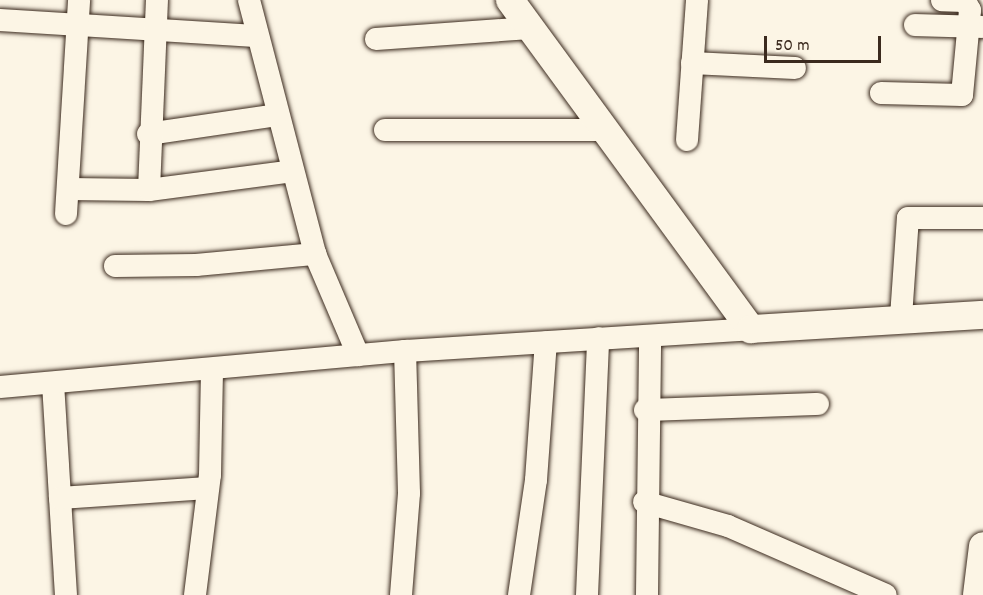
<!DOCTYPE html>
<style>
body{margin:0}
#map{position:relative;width:983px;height:595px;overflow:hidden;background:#fcf5e5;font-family:Dekko,sans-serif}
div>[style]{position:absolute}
.roads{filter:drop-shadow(0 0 2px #3b2a1e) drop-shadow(0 0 2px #3b2a1e)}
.minor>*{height:22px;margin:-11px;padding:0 11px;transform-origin:11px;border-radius:11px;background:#fcf5e5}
.major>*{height:28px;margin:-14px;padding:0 14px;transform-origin:14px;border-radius:14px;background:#fcf5e5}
span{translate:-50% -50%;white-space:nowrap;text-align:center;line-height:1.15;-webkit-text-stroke:5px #fcf5e5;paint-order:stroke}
.scale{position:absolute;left:764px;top:36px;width:117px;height:27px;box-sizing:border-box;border:3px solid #3b2a1e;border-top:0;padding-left:8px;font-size:18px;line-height:21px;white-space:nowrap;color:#3b2a1e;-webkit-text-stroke:4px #fcf5e5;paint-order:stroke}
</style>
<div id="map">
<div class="roads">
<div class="minor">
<div style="left:249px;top:0;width:262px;rotate:75.4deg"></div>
<div style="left:315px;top:254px;width:110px;rotate:66.9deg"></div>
<div style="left:0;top:20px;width:256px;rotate:3.6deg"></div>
<div style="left:915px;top:25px;width:67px;rotate:1.7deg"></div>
<div style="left:376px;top:39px;width:154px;rotate:-4.1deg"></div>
<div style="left:692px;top:63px;width:103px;rotate:2.8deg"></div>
<div style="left:881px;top:93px;width:81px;rotate:1.4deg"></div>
<div style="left:962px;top:95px;width:85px;rotate:-84.6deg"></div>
<div style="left:970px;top:10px;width:10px;rotate:-119deg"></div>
<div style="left:965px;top:1px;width:23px;rotate:-178deg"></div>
<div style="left:385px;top:130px;width:221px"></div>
<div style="left:148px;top:134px;width:130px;rotate:-8.4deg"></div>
<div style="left:687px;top:140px;width:140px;rotate:-85.9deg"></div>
<div style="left:68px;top:189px;width:81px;rotate:0.7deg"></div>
<div style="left:149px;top:190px;width:145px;rotate:-7.5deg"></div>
<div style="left:149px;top:190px;width:190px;rotate:-87.6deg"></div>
<div style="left:66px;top:214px;width:214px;rotate:-86.5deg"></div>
<div style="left:115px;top:266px;width:81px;rotate:-0.7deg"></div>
<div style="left:196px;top:265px;width:120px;rotate:-5.3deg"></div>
<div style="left:901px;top:317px;width:99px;rotate:-86deg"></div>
<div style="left:908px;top:218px;width:75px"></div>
<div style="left:53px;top:383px;width:212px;rotate:86.5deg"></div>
<div style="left:0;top:387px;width:407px;rotate:-5.1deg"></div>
<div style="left:405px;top:351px;width:347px;rotate:-3.6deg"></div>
<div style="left:645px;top:410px;width:173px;rotate:-2deg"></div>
<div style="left:60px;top:498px;width:148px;rotate:-3.9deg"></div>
<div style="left:644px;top:502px;width:87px;rotate:15.9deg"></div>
<div style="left:728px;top:526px;width:172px;rotate:23.6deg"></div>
<div style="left:195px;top:595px;width:121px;rotate:-82.9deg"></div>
<div style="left:210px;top:475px;width:106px;rotate:-88.9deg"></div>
<div style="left:401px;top:595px;width:102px;rotate:-85.5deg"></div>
<div style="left:409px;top:493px;width:142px;rotate:-91.6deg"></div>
<div style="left:519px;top:595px;width:116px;rotate:-81.6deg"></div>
<div style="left:536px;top:480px;width:138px;rotate:-85.9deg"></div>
<div style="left:587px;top:595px;width:257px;rotate:-87.5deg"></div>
<div style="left:647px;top:595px;width:259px;rotate:-89.3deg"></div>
</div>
<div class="major">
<div style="left:510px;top:0;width:408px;rotate:53.8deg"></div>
<div style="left:751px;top:329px;width:232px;rotate:-3.5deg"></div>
<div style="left:977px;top:595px;width:49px;rotate:-83deg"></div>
</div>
</div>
<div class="scale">50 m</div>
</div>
